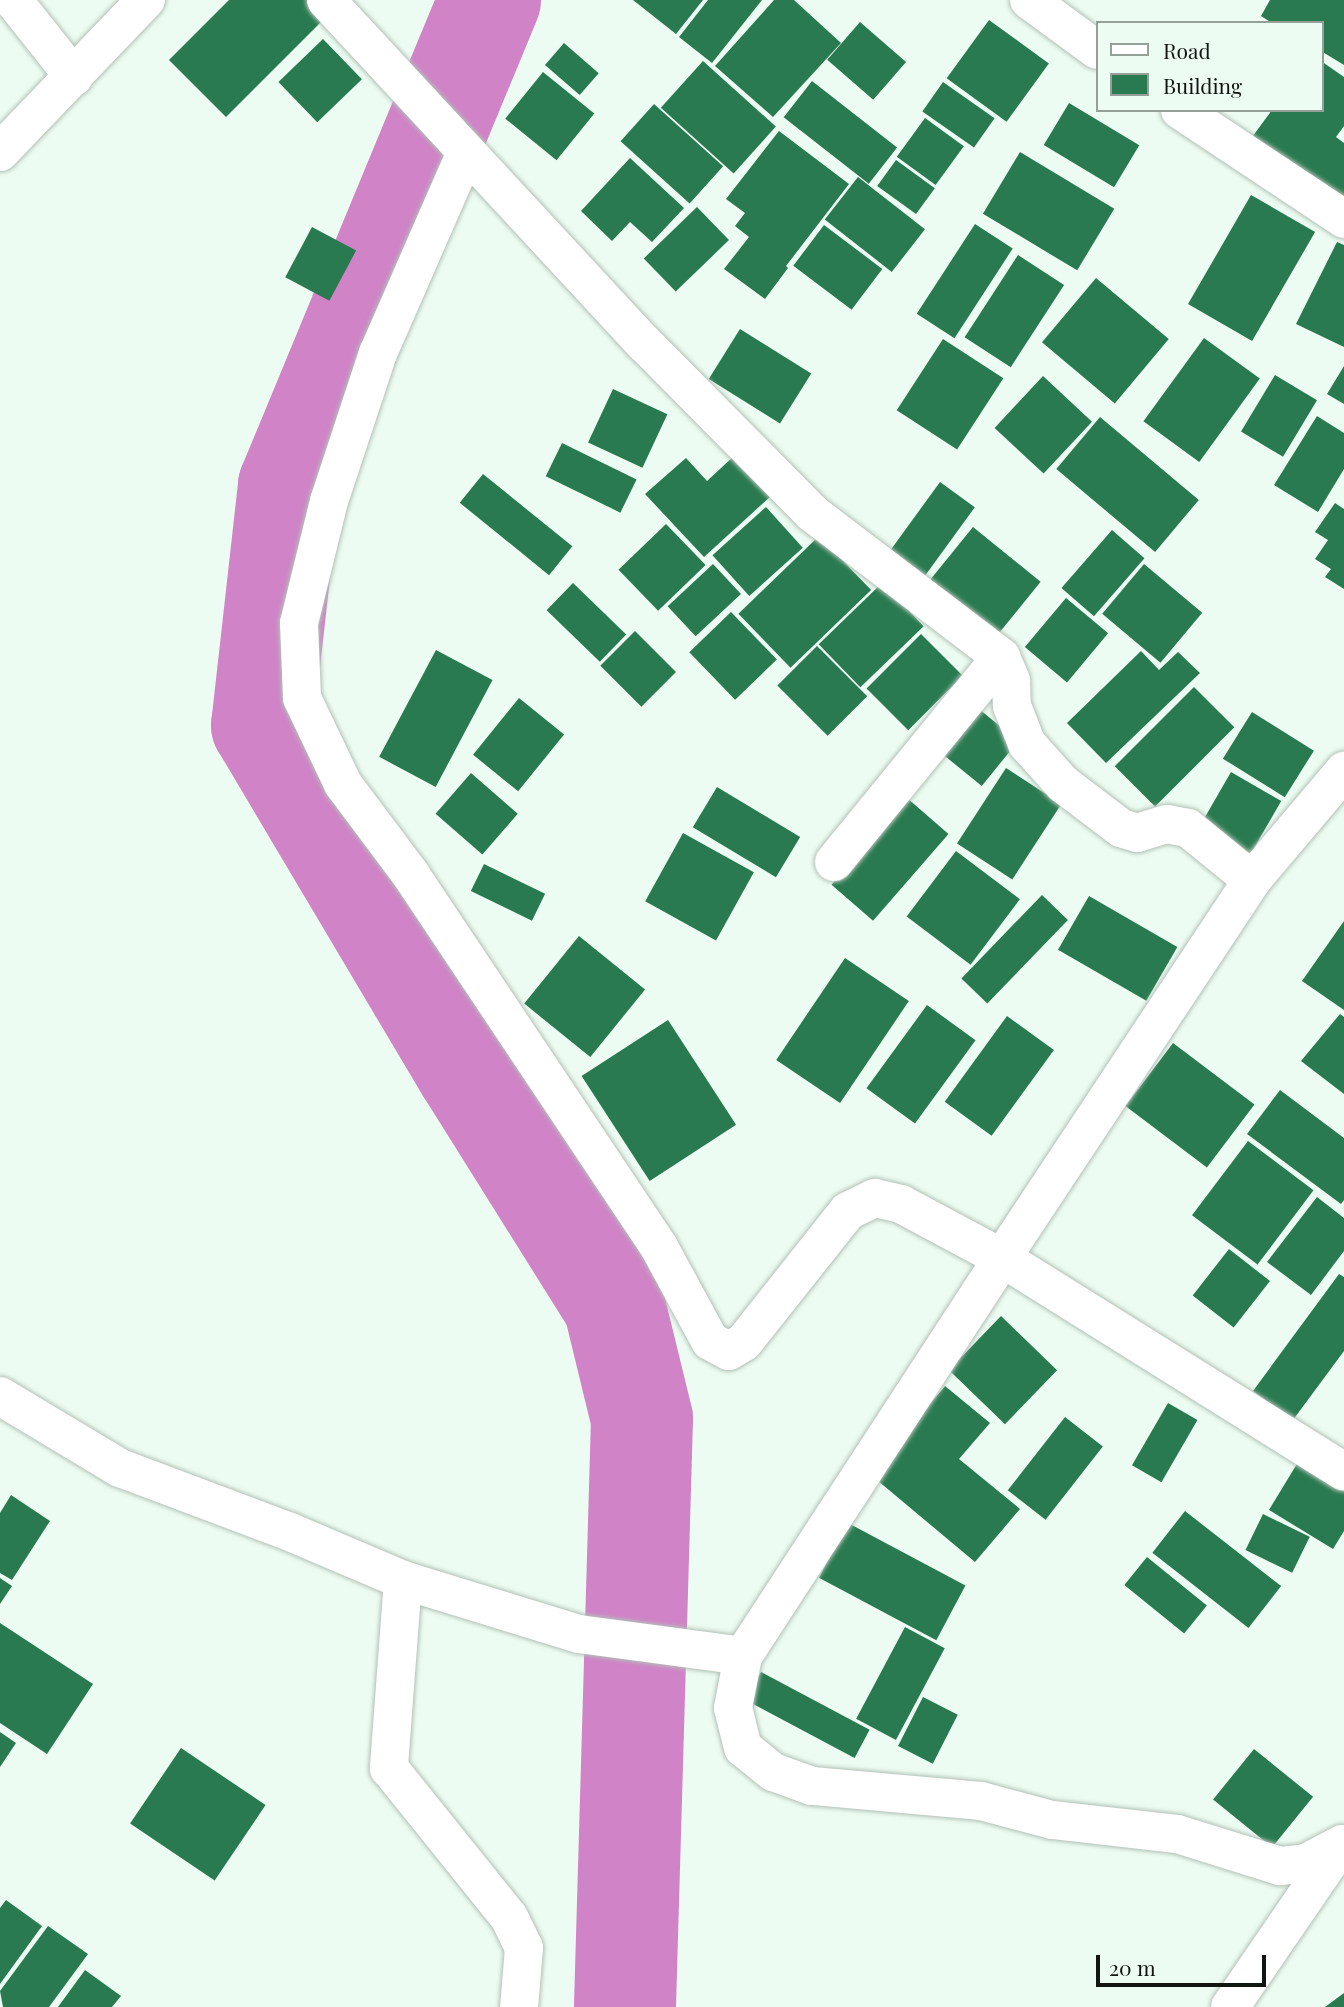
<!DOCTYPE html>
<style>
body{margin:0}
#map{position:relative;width:1344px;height:2007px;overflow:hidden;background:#edfcf2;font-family:"Playfair Display",serif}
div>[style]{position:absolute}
.river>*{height:102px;margin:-51px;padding:0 51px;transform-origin:51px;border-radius:51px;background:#d083c7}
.building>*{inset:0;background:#297a50;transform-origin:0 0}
.roads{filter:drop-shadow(0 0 2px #b2c0b7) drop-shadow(0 0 2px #b2c0b7)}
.minor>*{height:38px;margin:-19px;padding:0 19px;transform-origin:19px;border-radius:19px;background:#fff}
.primary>*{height:38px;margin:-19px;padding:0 19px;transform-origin:19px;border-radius:19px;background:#fff}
span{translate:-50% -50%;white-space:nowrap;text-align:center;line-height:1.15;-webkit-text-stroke:5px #edfcf2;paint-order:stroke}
.legend{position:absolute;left:1096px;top:21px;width:228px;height:91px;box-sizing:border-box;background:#edfcf2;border:2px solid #95a099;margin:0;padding:9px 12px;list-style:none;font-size:21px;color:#111613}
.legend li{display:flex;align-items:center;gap:14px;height:35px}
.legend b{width:35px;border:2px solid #95a099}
.scale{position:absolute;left:1096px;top:1955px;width:170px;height:32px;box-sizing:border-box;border:4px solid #111613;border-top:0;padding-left:9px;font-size:21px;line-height:24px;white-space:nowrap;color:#111613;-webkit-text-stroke:5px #edfcf2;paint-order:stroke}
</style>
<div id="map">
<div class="river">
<div style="left:490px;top:0;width:526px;rotate:112.47deg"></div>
<div style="left:289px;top:486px;width:241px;rotate:96.4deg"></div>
<div style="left:262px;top:725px;width:401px;rotate:59.3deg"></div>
<div style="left:467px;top:1070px;width:276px;rotate:57.9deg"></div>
<div style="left:614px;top:1304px;width:118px;rotate:76.3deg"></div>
<div style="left:642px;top:1419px;width:588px;rotate:91.66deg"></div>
</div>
<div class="building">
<div style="clip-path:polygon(229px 0,308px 0,326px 17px,226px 117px,169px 60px)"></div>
<div style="clip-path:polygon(633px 0,703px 0,676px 34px)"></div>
<div style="clip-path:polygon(708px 0,762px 0,712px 63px,679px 37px)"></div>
<div style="clip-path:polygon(774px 0,794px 0,841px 43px,773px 117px,715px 66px)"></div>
<div style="clip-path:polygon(1270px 0,1344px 0,1344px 65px,1321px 51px,1321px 23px,1272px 23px,1261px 16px)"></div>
<div style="left:989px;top:20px;width:74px;height:72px;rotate:36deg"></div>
<div style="left:860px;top:22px;width:61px;height:50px;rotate:41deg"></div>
<div style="left:323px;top:39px;width:56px;height:62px;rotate:46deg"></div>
<div style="left:564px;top:43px;width:46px;height:29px;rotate:41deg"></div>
<div style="left:703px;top:61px;width:98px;height:63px;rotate:42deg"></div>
<div style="clip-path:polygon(1321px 61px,1344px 77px,1344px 126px,1336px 137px,1344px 143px,1344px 216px,1247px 144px,1272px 110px,1321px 110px)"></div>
<div style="left:543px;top:72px;width:66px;height:60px;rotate:39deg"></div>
<div style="left:812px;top:81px;width:108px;height:46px;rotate:38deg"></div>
<div style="left:943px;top:82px;width:63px;height:36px;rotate:35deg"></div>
<div style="left:1069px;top:103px;width:82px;height:49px;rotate:31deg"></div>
<div style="left:654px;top:104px;width:93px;height:50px;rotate:42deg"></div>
<div style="left:925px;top:118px;width:48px;height:48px;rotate:36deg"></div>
<div style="clip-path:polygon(779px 131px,849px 184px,786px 266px,788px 268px,765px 299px,724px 269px,749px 237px,735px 226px,745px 213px,726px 199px)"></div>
<div style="left:1020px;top:152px;width:110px;height:72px;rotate:31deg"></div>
<div style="clip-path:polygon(630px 158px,684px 208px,652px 242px,630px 222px,612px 241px,581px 211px)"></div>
<div style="left:896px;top:160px;width:48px;height:32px;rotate:36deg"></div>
<div style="left:858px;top:177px;width:85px;height:54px;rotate:38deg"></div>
<div style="left:1251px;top:195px;width:74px;height:126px;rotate:30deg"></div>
<div style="left:697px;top:207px;width:46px;height:74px;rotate:46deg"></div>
<div style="left:975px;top:224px;width:45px;height:107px;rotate:33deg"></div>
<div style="left:824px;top:225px;width:73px;height:51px;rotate:37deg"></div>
<div style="left:312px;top:227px;width:50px;height:57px;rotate:28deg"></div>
<div style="clip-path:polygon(1337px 242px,1344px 245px,1344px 347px,1296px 324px)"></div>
<div style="left:1018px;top:255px;width:55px;height:98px;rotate:33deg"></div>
<div style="left:1096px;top:278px;width:95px;height:84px;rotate:40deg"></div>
<div style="left:740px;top:329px;width:84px;height:59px;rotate:32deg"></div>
<div style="left:1204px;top:338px;width:69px;height:103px;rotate:36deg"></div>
<div style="left:943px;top:339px;width:72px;height:85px;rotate:33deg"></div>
<div style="clip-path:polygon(1344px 366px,1344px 404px,1327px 394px)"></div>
<div style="left:1275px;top:375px;width:49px;height:66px;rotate:31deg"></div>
<div style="left:1043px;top:376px;width:67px;height:71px;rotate:43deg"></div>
<div style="left:613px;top:389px;width:60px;height:59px;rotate:25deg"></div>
<div style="clip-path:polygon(1317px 416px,1344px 433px,1344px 469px,1318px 512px,1274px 485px)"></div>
<div style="left:1100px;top:417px;width:129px;height:68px;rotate:40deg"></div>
<div style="left:562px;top:443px;width:83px;height:37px;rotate:26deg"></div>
<div style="clip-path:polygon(734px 456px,771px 496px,704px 557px,645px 494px,686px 458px,707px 481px)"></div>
<div style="left:483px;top:474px;width:115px;height:37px;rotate:39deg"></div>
<div style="left:940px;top:482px;width:43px;height:84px;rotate:36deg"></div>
<div style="clip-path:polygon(1335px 503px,1344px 509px,1344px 589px,1325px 577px,1331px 569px,1315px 559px,1328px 540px,1315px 532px)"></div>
<div style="left:766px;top:507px;width:55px;height:72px;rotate:48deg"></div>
<div style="left:666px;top:524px;width:57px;height:66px;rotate:46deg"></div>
<div style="left:973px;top:527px;width:87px;height:77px;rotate:39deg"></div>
<div style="left:1112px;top:530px;width:43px;height:77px;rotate:41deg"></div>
<div style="left:819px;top:536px;width:75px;height:112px;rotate:46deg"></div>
<div style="left:713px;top:564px;width:41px;height:62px;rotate:47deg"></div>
<div style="left:1144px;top:564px;width:76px;height:65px;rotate:40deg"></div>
<div style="left:573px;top:583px;width:74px;height:38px;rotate:44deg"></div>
<div style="left:882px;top:583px;width:60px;height:88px;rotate:46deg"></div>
<div style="left:1066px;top:598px;width:55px;height:64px;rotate:40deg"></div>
<div style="left:731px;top:612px;width:66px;height:58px;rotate:46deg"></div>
<div style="left:635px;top:631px;width:58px;height:49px;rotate:45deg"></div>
<div style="left:921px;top:634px;width:59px;height:77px;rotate:45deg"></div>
<div style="left:817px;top:646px;width:71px;height:56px;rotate:45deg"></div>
<div style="left:436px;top:650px;width:64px;height:121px;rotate:28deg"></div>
<div style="clip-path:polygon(1141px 651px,1159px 670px,1178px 652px,1200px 673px,1106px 763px,1067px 723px)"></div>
<div style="left:1194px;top:687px;width:57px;height:112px;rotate:45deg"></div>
<div style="left:519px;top:698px;width:58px;height:73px;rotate:39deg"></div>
<div style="left:974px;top:705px;width:57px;height:58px;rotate:39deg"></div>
<div style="left:1252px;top:712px;width:73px;height:55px;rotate:32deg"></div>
<div style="left:1006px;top:768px;width:66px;height:90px;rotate:33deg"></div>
<div style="left:1231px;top:772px;width:58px;height:64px;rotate:30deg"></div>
<div style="left:471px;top:773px;width:62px;height:54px;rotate:41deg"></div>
<div style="left:717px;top:787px;width:97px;height:47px;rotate:31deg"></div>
<div style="left:907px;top:798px;width:55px;height:115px;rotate:41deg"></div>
<div style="left:683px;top:833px;width:81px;height:78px;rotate:29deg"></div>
<div style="left:956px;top:851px;width:80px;height:82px;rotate:37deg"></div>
<div style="left:484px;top:864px;width:68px;height:30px;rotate:26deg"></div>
<div style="left:1042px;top:895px;width:36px;height:116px;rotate:44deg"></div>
<div style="left:1089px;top:896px;width:102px;height:62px;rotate:30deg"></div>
<div style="clip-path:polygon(1344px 921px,1344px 1010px,1302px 981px)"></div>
<div style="left:579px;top:936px;width:85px;height:87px;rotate:39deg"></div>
<div style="left:845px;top:958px;width:77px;height:123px;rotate:34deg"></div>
<div style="left:927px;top:1005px;width:60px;height:103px;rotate:36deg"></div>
<div style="clip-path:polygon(1340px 1014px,1344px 1017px,1344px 1094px,1301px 1061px)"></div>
<div style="left:1007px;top:1016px;width:58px;height:106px;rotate:36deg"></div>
<div style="left:668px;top:1020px;width:125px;height:103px;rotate:57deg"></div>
<div style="left:1173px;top:1043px;width:102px;height:79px;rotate:37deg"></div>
<div style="clip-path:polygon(1280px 1090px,1344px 1138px,1344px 1200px,1341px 1204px,1247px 1134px)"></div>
<div style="left:1248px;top:1141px;width:82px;height:93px;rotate:37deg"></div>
<div style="clip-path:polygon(1317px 1197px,1344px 1218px,1344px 1251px,1311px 1295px,1267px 1262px)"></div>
<div style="left:1229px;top:1249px;width:52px;height:59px;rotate:38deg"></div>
<div style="clip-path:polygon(1339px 1274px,1344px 1277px,1344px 1351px,1293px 1420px,1253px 1391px)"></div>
<div style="left:1001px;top:1316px;width:78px;height:75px;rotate:44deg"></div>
<div style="clip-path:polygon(945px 1386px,990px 1423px,959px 1459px,1020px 1509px,975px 1562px,871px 1475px)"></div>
<div style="left:1168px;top:1403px;width:34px;height:72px;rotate:30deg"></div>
<div style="left:1065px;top:1417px;width:48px;height:93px;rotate:38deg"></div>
<div style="clip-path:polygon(1303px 1454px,1344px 1479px,1344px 1531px,1333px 1549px,1269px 1510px)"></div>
<div style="clip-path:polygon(11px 1495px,50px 1521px,12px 1580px,0 1573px,0 1513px)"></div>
<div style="left:1185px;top:1511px;width:122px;height:53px;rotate:38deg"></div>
<div style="left:1263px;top:1514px;width:52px;height:40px;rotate:26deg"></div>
<div style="left:848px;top:1523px;width:133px;height:62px;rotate:28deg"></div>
<div style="left:1147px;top:1557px;width:77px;height:36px;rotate:39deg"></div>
<div style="clip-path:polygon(0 1578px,12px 1586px,0 1604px)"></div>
<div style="clip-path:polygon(0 1623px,93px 1684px,47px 1754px,0 1723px)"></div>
<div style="left:905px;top:1627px;width:45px;height:104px;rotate:28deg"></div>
<div style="left:761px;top:1672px;width:123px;height:32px;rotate:28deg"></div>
<div style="left:923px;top:1697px;width:39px;height:55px;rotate:27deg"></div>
<div style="clip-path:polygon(0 1732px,16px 1743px,0 1767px)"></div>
<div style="left:181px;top:1748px;width:102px;height:91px;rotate:34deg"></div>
<div style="left:1254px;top:1749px;width:76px;height:65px;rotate:39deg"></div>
<div style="clip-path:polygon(6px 1900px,42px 1926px,0 1984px,0 1908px)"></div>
<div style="clip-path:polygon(48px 1926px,88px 1954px,49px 2007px,3px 2007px,0 1991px)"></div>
<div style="clip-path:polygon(85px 1970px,121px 1996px,112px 2007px,58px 2007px)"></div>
<div style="clip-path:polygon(1344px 1993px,1344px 2007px,1325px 2007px)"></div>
</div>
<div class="roads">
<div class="minor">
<div style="left:13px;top:0;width:98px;rotate:51.6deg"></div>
<div style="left:326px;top:0;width:469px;rotate:47.2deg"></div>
<div style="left:645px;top:344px;width:238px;rotate:45.3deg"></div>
<div style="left:812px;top:513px;width:238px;rotate:37.3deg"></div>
<div style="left:1001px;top:657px;width:26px;rotate:67deg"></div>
<div style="left:1011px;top:681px;width:25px;rotate:88deg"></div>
<div style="left:1012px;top:706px;width:41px;rotate:68.5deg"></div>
<div style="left:1027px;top:744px;width:54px;rotate:48deg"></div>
<div style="left:1063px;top:784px;width:73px;rotate:37.2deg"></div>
<div style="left:1121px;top:828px;width:17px;rotate:17deg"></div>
<div style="left:1137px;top:833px;width:31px;rotate:-17deg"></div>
<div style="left:1167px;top:824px;width:21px;rotate:11deg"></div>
<div style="left:1188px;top:828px;width:82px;rotate:39.1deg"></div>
<div style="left:1029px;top:0;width:84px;rotate:36.3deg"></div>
<div style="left:1180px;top:110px;width:197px;rotate:33.6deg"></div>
<div style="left:466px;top:152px;width:219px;rotate:113.6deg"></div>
<div style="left:378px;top:353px;width:156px;rotate:108.3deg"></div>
<div style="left:329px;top:501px;width:126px;rotate:103.8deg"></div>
<div style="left:299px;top:623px;width:75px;rotate:87.7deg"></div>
<div style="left:302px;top:698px;width:95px;rotate:64.5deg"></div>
<div style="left:343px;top:784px;width:114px;rotate:53.2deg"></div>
<div style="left:411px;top:875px;width:447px;rotate:56.3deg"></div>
<div style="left:659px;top:1247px;width:107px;rotate:61.5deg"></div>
<div style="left:710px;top:1341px;width:21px;rotate:28deg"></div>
<div style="left:729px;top:1351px;width:17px;rotate:-31deg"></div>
<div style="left:744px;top:1342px;width:167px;rotate:-51.6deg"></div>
<div style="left:848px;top:1211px;width:30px;rotate:-26deg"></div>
<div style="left:875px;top:1198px;width:27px;rotate:13deg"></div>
<div style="left:901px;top:1204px;width:115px;rotate:28.1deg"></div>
<div style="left:1002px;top:1258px;width:453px;rotate:-56.5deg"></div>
<div style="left:1252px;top:880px;width:143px;rotate:-49.8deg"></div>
<div style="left:834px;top:862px;width:264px;rotate:-50.8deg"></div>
<div style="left:0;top:1396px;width:140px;rotate:31deg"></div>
<div style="left:120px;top:1468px;width:182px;rotate:20.6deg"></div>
<div style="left:290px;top:1532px;width:123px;rotate:23deg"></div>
<div style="left:403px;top:1580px;width:184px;rotate:17.1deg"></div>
<div style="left:579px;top:1634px;width:165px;rotate:7.6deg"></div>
<div style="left:403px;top:1580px;width:189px;rotate:94.3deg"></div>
<div style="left:389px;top:1768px;width:191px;rotate:51.2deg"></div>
<div style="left:509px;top:1917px;width:34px;rotate:64deg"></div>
<div style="left:524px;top:1948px;width:59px;rotate:94.8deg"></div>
<div style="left:1342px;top:1844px;width:41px;rotate:152.2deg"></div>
<div style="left:1306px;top:1863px;width:26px;rotate:173deg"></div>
<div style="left:1280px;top:1866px;width:108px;rotate:-162.7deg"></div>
<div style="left:1177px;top:1834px;width:126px;rotate:-173.6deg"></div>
<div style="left:1052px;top:1820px;width:73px;rotate:-165deg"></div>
<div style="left:981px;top:1801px;width:170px;rotate:-174.9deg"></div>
<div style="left:812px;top:1786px;width:41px;rotate:-160.3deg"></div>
<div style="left:773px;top:1772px;width:38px;rotate:-141deg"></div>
<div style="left:743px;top:1748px;width:41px;rotate:-104deg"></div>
<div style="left:733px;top:1708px;width:53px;rotate:-79.1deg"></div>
<div style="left:743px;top:1656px;width:475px;rotate:-56.9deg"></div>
<div style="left:1002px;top:1258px;width:403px;rotate:32deg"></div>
<div style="left:1230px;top:2007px;width:193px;rotate:-55.6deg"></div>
</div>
<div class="primary">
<div style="left:0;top:152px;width:211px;rotate:-46.2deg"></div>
</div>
</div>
<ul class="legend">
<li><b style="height:9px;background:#fff"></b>Road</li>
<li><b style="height:19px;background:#297a50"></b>Building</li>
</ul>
<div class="scale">20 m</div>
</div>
